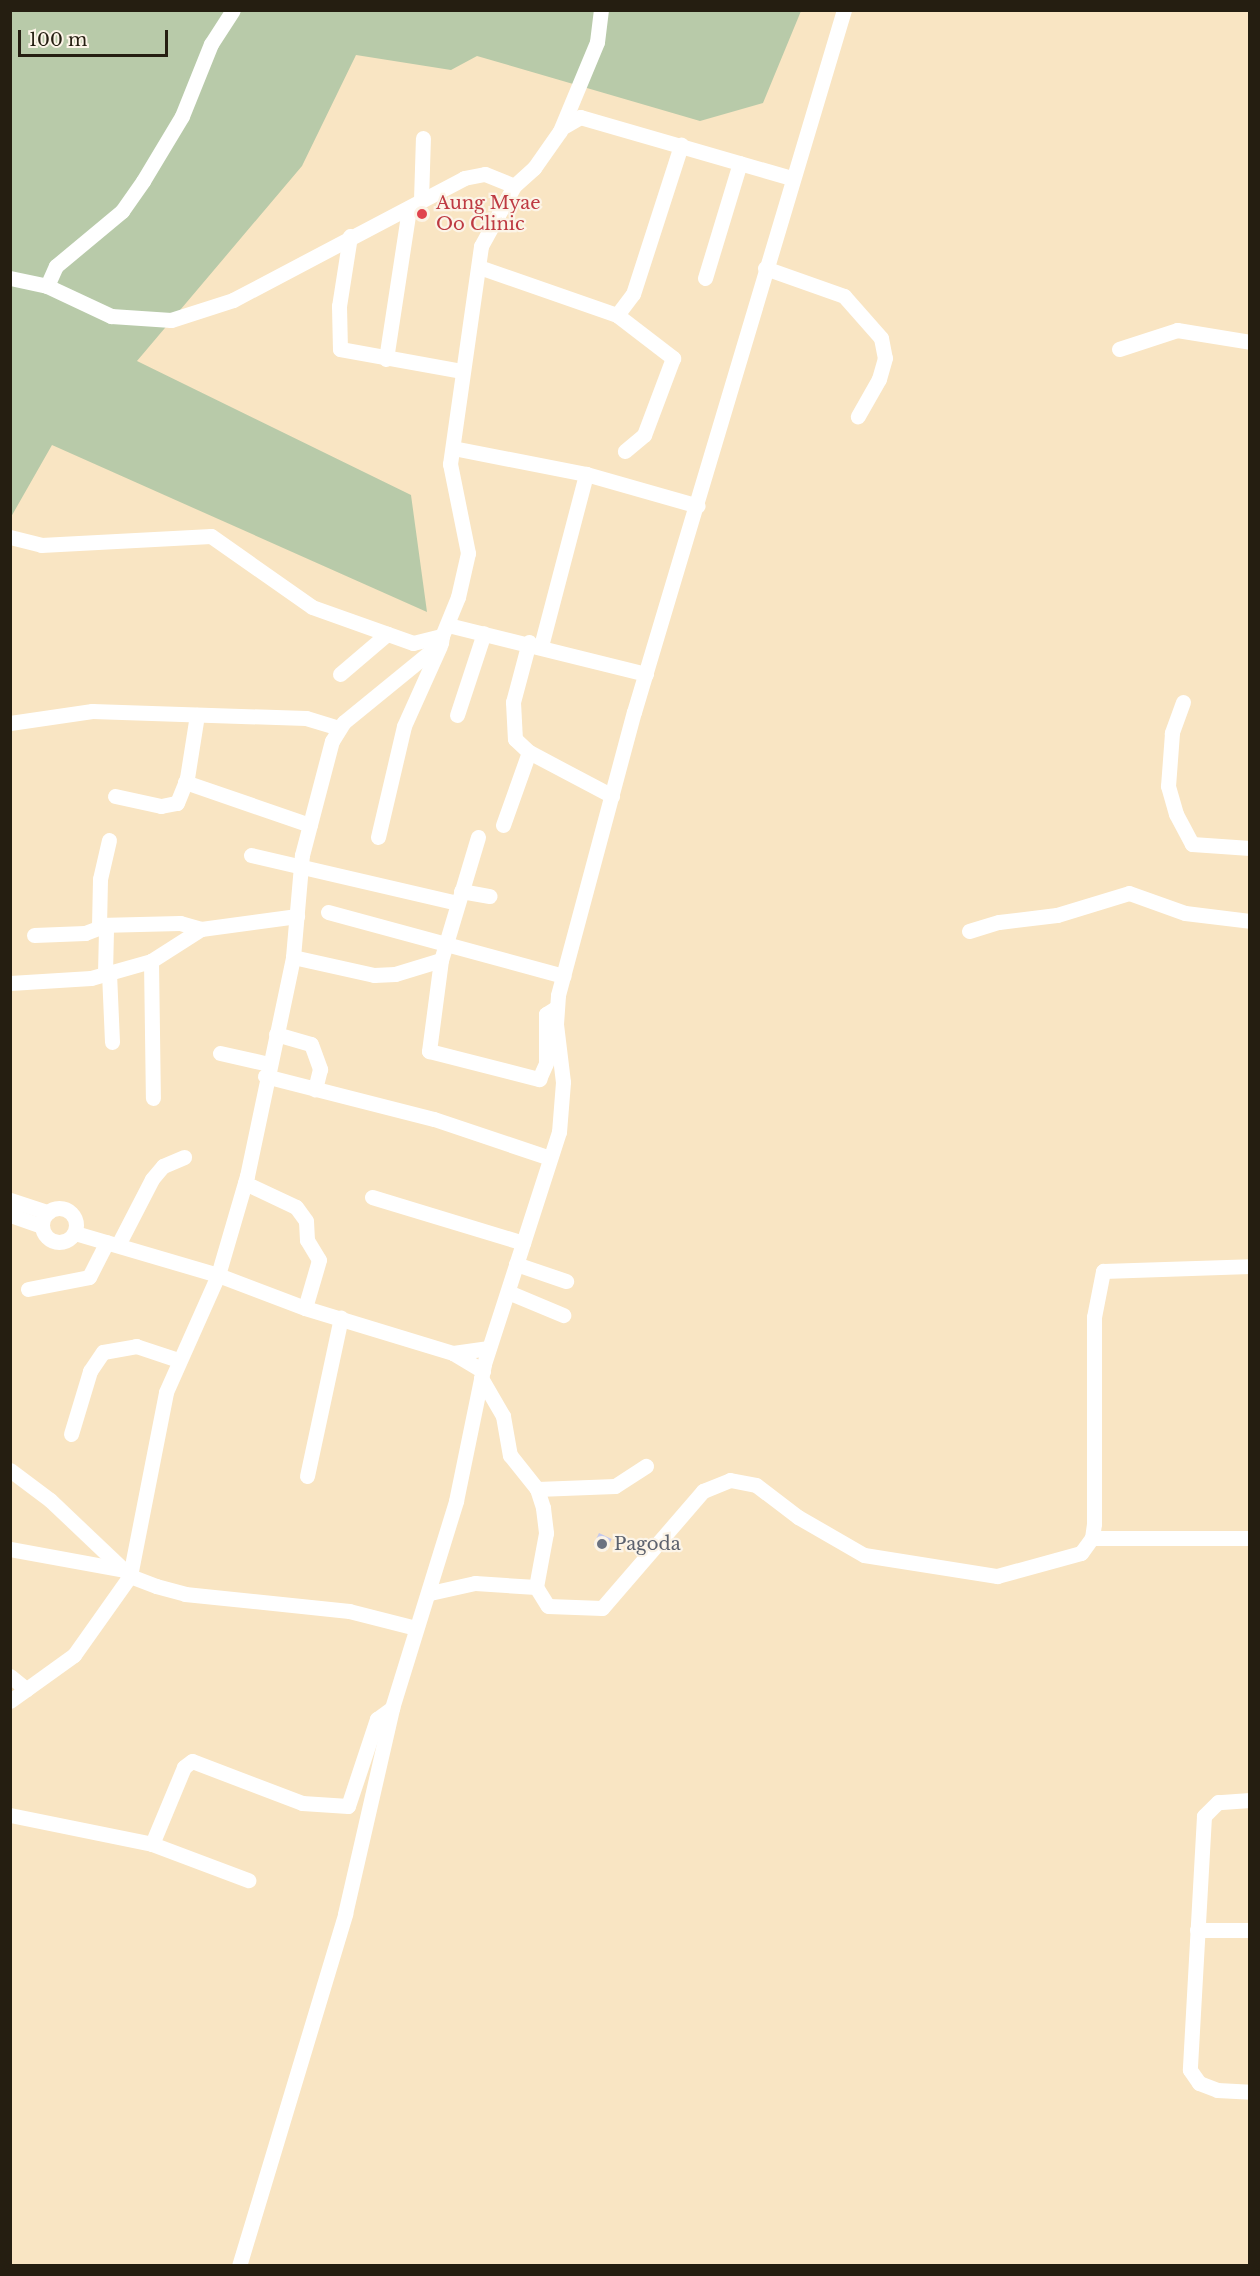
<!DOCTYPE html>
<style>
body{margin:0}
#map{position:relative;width:1260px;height:2276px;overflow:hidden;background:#f9e5c3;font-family:"Libre Baskerville",serif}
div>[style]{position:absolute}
.green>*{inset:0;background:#b8caa9}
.building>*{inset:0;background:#c4c8ec;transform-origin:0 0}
.minor>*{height:15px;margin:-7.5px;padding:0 7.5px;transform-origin:7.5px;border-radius:7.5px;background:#fff}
.minor>.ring{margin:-7.5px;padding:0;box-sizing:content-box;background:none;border:15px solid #fff;border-radius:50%}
.dots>*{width:16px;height:16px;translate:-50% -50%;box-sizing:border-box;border:3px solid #fcf4e7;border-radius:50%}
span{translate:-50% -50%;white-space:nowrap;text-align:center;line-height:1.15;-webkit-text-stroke:4.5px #fcf4e7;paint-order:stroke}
.health-label{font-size:18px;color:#be3a42}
.left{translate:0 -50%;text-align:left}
.worship-label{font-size:18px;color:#5b616d}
.frame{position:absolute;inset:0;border:12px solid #251e11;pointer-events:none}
.scale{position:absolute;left:18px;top:30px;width:150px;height:27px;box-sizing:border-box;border:3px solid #251e11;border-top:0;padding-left:8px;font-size:18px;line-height:21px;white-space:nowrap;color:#251e11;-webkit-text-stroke:4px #fcf4e7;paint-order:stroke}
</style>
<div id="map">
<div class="green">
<div style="clip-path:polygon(11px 11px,801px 11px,763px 103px,700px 121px,477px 56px,451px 70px,356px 55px,302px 166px,137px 361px,411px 495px,427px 612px,52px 445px,11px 517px)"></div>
</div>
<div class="building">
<div style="left:599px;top:1533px;width:14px;height:13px;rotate:25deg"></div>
</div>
<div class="minor">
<div style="left:563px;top:127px;width:20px;rotate:-30deg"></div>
<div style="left:580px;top:117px;width:220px;rotate:16.1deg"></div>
<div style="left:421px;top:200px;width:62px;rotate:-88.2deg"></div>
<div style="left:350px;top:236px;width:71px;rotate:98.9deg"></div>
<div style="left:339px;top:306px;width:43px;rotate:88.7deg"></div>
<div style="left:340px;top:349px;width:123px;rotate:10.3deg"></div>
<div style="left:479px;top:267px;width:146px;rotate:19.2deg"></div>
<div style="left:617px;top:315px;width:71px;rotate:37.5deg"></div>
<div style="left:673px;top:358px;width:82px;rotate:110.6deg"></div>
<div style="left:644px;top:435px;width:25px;rotate:140deg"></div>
<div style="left:765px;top:268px;width:84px;rotate:19.5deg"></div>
<div style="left:844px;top:296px;width:56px;rotate:48.6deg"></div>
<div style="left:881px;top:338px;width:20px;rotate:79deg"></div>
<div style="left:885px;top:358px;width:22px;rotate:106deg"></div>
<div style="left:879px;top:379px;width:43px;rotate:119.6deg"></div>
<div style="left:10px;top:278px;width:38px;rotate:12deg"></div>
<div style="left:47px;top:286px;width:71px;rotate:25.1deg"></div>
<div style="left:111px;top:316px;width:60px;rotate:3.8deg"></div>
<div style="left:171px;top:320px;width:65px;rotate:-17.9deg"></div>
<div style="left:233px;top:300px;width:261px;rotate:-27.8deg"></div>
<div style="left:464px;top:178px;width:21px;rotate:-11deg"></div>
<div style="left:485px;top:174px;width:31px;rotate:22deg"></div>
<div style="left:705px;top:278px;width:120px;rotate:-73.1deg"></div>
<div style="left:47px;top:286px;width:22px;rotate:-66deg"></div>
<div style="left:56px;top:266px;width:86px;rotate:-39.8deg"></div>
<div style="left:122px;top:211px;width:37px;rotate:-55deg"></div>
<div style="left:143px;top:181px;width:76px;rotate:-59deg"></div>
<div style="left:182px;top:116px;width:78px;rotate:-68.1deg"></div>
<div style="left:211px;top:44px;width:40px;rotate:-57.1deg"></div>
<div style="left:617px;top:315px;width:26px;rotate:-53deg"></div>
<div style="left:633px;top:294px;width:157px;rotate:-72.1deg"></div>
<div style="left:1119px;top:349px;width:61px;rotate:-18.1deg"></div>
<div style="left:1177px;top:330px;width:74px;rotate:9.3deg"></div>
<div style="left:386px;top:359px;width:153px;rotate:-81.3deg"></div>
<div style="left:453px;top:448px;width:136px;rotate:11.1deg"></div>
<div style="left:586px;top:474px;width:116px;rotate:15.9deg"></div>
<div style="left:10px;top:537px;width:32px;rotate:14deg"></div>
<div style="left:41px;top:545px;width:170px;rotate:-3deg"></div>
<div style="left:211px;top:536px;width:123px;rotate:35.1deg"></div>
<div style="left:312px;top:607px;width:107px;rotate:19.6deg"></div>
<div style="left:413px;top:643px;width:30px;rotate:-14deg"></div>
<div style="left:442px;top:636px;width:42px;rotate:-67.7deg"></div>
<div style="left:458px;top:597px;width:45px;rotate:-77.2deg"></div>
<div style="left:468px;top:553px;width:91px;rotate:-101.4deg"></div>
<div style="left:450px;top:464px;width:220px;rotate:-81.9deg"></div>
<div style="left:481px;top:246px;width:68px;rotate:-61.2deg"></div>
<div style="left:514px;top:186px;width:27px;rotate:-42deg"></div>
<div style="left:534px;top:168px;width:45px;rotate:-54.9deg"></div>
<div style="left:560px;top:131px;width:96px;rotate:-67.4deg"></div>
<div style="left:597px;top:42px;width:32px;rotate:-83deg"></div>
<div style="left:448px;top:625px;width:204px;rotate:13.9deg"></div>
<div style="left:529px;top:642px;width:62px;rotate:104.9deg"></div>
<div style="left:513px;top:702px;width:37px;rotate:87deg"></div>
<div style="left:515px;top:739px;width:19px;rotate:43deg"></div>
<div style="left:529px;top:752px;width:94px;rotate:27.9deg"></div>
<div style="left:541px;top:646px;width:178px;rotate:-75.3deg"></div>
<div style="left:340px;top:674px;width:62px;rotate:-40.4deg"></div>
<div style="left:1183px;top:702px;width:33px;rotate:110deg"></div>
<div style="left:1172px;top:733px;width:53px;rotate:94.3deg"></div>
<div style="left:1168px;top:786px;width:29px;rotate:74deg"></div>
<div style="left:1176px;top:814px;width:34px;rotate:62deg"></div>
<div style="left:1192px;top:844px;width:58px;rotate:3.9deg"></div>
<div style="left:457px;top:715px;width:86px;rotate:-71.8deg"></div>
<div style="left:10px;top:723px;width:83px;rotate:-8.3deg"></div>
<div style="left:92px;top:711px;width:214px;rotate:1.9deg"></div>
<div style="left:306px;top:718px;width:34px;rotate:17deg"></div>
<div style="left:185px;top:782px;width:132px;rotate:19deg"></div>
<div style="left:115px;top:796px;width:47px;rotate:12.3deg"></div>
<div style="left:161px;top:806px;width:16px;rotate:-11deg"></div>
<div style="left:177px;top:803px;width:27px;rotate:-68deg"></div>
<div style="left:187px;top:778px;width:64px;rotate:-81deg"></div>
<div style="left:503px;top:825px;width:77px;rotate:-70.4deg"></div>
<div style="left:378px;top:837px;width:114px;rotate:-76.8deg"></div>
<div style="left:404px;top:726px;width:88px;rotate:-65.8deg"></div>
<div style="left:478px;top:837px;width:128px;rotate:106.7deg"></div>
<div style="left:441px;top:960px;width:92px;rotate:97.5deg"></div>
<div style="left:429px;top:1051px;width:114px;rotate:14.3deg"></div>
<div style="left:539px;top:1079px;width:17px;rotate:-66deg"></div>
<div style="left:546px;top:1063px;width:49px;rotate:-90deg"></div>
<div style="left:546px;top:1014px;width:13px;rotate:-32deg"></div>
<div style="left:109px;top:840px;width:40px;rotate:103deg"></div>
<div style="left:100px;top:879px;width:46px;rotate:91.2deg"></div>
<div style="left:99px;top:925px;width:81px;rotate:-1.4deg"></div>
<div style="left:180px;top:923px;width:22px;rotate:16deg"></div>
<div style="left:251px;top:855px;width:212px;rotate:13.1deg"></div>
<div style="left:461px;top:891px;width:29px;rotate:10deg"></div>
<div style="left:328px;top:912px;width:244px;rotate:15.2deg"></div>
<div style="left:969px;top:931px;width:31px;rotate:-17deg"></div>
<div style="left:999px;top:922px;width:58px;rotate:-6.9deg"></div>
<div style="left:1057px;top:915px;width:75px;rotate:-17deg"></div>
<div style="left:1129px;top:893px;width:59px;rotate:19.7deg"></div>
<div style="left:1185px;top:913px;width:65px;rotate:7deg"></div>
<div style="left:34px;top:935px;width:51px;rotate:-2.2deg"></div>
<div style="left:85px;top:933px;width:17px;rotate:-21deg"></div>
<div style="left:293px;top:957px;width:83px;rotate:12.5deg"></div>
<div style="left:374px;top:975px;width:21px;rotate:-3deg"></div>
<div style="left:395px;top:974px;width:48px;rotate:-16.9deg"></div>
<div style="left:151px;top:961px;width:137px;rotate:89.2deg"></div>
<div style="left:109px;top:973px;width:69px;rotate:87.5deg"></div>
<div style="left:105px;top:974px;width:45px;rotate:-88.7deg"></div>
<div style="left:10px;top:983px;width:81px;rotate:-3.5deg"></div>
<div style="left:91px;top:978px;width:62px;rotate:-15.8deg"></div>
<div style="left:151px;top:961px;width:59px;rotate:-32.6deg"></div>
<div style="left:201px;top:929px;width:97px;rotate:-7.7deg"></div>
<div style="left:276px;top:1034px;width:36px;rotate:16deg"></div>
<div style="left:311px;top:1044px;width:27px;rotate:70deg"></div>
<div style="left:320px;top:1069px;width:21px;rotate:104deg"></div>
<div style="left:220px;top:1053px;width:50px;rotate:12.7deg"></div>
<div style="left:265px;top:1076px;width:174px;rotate:14.3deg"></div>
<div style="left:434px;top:1119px;width:122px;rotate:18.6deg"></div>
<div style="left:245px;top:1183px;width:56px;rotate:25.2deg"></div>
<div style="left:296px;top:1207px;width:17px;rotate:54deg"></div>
<div style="left:306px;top:1221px;width:19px;rotate:87deg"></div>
<div style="left:307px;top:1240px;width:23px;rotate:59deg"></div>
<div style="left:319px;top:1260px;width:50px;rotate:106.3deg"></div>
<div style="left:372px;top:1197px;width:158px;rotate:16.9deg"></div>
<div style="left:10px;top:1200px;width:40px;rotate:18deg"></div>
<div class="ring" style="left:42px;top:1208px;width:19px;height:19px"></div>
<div style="left:10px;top:1215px;width:34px;rotate:19deg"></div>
<div style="left:75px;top:1233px;width:149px;rotate:16.4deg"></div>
<div style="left:218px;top:1275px;width:93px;rotate:20.8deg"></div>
<div style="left:305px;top:1308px;width:155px;rotate:16.9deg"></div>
<div style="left:453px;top:1353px;width:35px;rotate:31deg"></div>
<div style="left:118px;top:1245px;width:74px;rotate:-62.7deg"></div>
<div style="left:152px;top:1179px;width:17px;rotate:-50deg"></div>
<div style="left:163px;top:1166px;width:23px;rotate:-23deg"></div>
<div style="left:516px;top:1264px;width:53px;rotate:18.8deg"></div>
<div style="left:28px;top:1289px;width:62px;rotate:-11.1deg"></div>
<div style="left:89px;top:1277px;width:39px;rotate:-63deg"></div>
<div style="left:508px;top:1292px;width:60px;rotate:22.7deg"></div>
<div style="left:453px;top:1353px;width:36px;rotate:-8deg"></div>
<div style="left:481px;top:1378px;width:44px;rotate:59.9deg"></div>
<div style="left:503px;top:1416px;width:40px;rotate:80deg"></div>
<div style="left:510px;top:1455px;width:43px;rotate:51.5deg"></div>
<div style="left:537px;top:1489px;width:20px;rotate:72deg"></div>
<div style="left:543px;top:1508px;width:25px;rotate:83deg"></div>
<div style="left:546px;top:1533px;width:55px;rotate:100.5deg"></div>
<div style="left:71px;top:1434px;width:66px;rotate:-73.2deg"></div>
<div style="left:90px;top:1371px;width:23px;rotate:-56deg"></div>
<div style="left:103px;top:1352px;width:34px;rotate:-10deg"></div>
<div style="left:136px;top:1346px;width:44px;rotate:18.4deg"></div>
<div style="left:10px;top:1470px;width:50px;rotate:36.9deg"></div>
<div style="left:50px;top:1500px;width:110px;rotate:43.5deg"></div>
<div style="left:130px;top:1576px;width:28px;rotate:21deg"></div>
<div style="left:156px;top:1586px;width:30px;rotate:15deg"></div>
<div style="left:185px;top:1594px;width:165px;rotate:5.9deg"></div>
<div style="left:349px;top:1611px;width:69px;rotate:14.2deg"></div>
<div style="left:307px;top:1476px;width:162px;rotate:-77.9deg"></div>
<div style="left:537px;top:1489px;width:78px;rotate:-2.2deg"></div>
<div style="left:615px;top:1486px;width:37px;rotate:-33deg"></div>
<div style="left:1092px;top:1538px;width:158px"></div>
<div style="left:10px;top:1549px;width:116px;rotate:10.4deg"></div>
<div style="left:430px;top:1593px;width:46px;rotate:-12.5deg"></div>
<div style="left:475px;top:1583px;width:61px;rotate:3.8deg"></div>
<div style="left:536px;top:1587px;width:22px;rotate:58deg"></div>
<div style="left:548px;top:1606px;width:54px;rotate:2.1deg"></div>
<div style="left:602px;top:1608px;width:155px;rotate:-49.2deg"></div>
<div style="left:703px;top:1491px;width:29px;rotate:-22deg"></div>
<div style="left:730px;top:1480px;width:26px;rotate:11deg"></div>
<div style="left:756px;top:1485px;width:53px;rotate:37.3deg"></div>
<div style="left:798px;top:1517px;width:76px;rotate:29.9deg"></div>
<div style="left:864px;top:1555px;width:135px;rotate:9deg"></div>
<div style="left:997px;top:1576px;width:87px;rotate:-15.3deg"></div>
<div style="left:1081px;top:1553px;width:19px;rotate:-54deg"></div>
<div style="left:1092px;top:1538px;width:14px;rotate:-82deg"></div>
<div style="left:1094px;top:1524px;width:207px;rotate:-90deg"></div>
<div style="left:1094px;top:1317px;width:47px;rotate:-78.9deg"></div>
<div style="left:1103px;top:1271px;width:147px;rotate:-1.9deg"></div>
<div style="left:10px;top:1676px;width:21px;rotate:39deg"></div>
<div style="left:10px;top:1701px;width:79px;rotate:-35.7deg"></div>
<div style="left:74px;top:1655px;width:97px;rotate:-54.7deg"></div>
<div style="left:130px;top:1576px;width:187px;rotate:-78.9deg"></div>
<div style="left:166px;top:1392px;width:128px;rotate:-66deg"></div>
<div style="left:218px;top:1275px;width:103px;rotate:-73.7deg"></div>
<div style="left:247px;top:1176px;width:224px;rotate:-78.1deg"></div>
<div style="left:293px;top:957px;width:102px;rotate:-85deg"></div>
<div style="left:302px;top:855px;width:118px;rotate:-75.3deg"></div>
<div style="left:332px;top:741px;width:22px;rotate:-58deg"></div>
<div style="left:344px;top:722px;width:125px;rotate:-39.2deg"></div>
<div style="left:441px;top:643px;width:7px;rotate:-82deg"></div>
<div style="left:1250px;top:1800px;width:32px;rotate:176deg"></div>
<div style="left:1218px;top:1802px;width:20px;rotate:135deg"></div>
<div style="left:1204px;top:1816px;width:254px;rotate:93.2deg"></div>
<div style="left:1190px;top:2070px;width:16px;rotate:55deg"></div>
<div style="left:1199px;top:2083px;width:19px;rotate:21deg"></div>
<div style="left:1217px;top:2090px;width:33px;rotate:3deg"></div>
<div style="left:10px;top:1815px;width:145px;rotate:11.5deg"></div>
<div style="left:152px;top:1844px;width:83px;rotate:-67.4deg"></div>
<div style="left:184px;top:1767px;width:10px;rotate:-37deg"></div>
<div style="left:192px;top:1761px;width:118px;rotate:20.9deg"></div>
<div style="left:302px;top:1803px;width:46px;rotate:3.7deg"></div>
<div style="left:348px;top:1806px;width:92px;rotate:-71.6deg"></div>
<div style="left:377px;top:1719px;width:19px;rotate:-36deg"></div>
<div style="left:152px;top:1844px;width:103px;rotate:20.6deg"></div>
<div style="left:1197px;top:1930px;width:53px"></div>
<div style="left:239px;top:2266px;width:368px;rotate:-73.2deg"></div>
<div style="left:345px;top:1914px;width:211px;rotate:-77.1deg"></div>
<div style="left:392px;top:1708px;width:217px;rotate:-72.8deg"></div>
<div style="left:456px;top:1501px;width:140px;rotate:-78.4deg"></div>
<div style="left:484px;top:1364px;width:244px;rotate:-72.1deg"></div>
<div style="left:559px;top:1132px;width:50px;rotate:-85.4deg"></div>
<div style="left:563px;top:1082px;width:58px;rotate:-96.9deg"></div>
<div style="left:556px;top:1024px;width:29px;rotate:-86deg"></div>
<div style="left:558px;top:995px;width:293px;rotate:-75deg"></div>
<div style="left:634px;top:712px;width:733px;rotate:-73.35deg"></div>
</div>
<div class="dots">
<div style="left:422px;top:214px;background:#e0444e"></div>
<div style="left:602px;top:1544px;background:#6b7280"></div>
</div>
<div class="health-label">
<span class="left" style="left:436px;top:214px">Aung Myae<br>Oo Clinic</span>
</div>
<div class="worship-label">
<span class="left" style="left:614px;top:1544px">Pagoda</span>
</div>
<div class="frame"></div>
<div class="scale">100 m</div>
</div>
